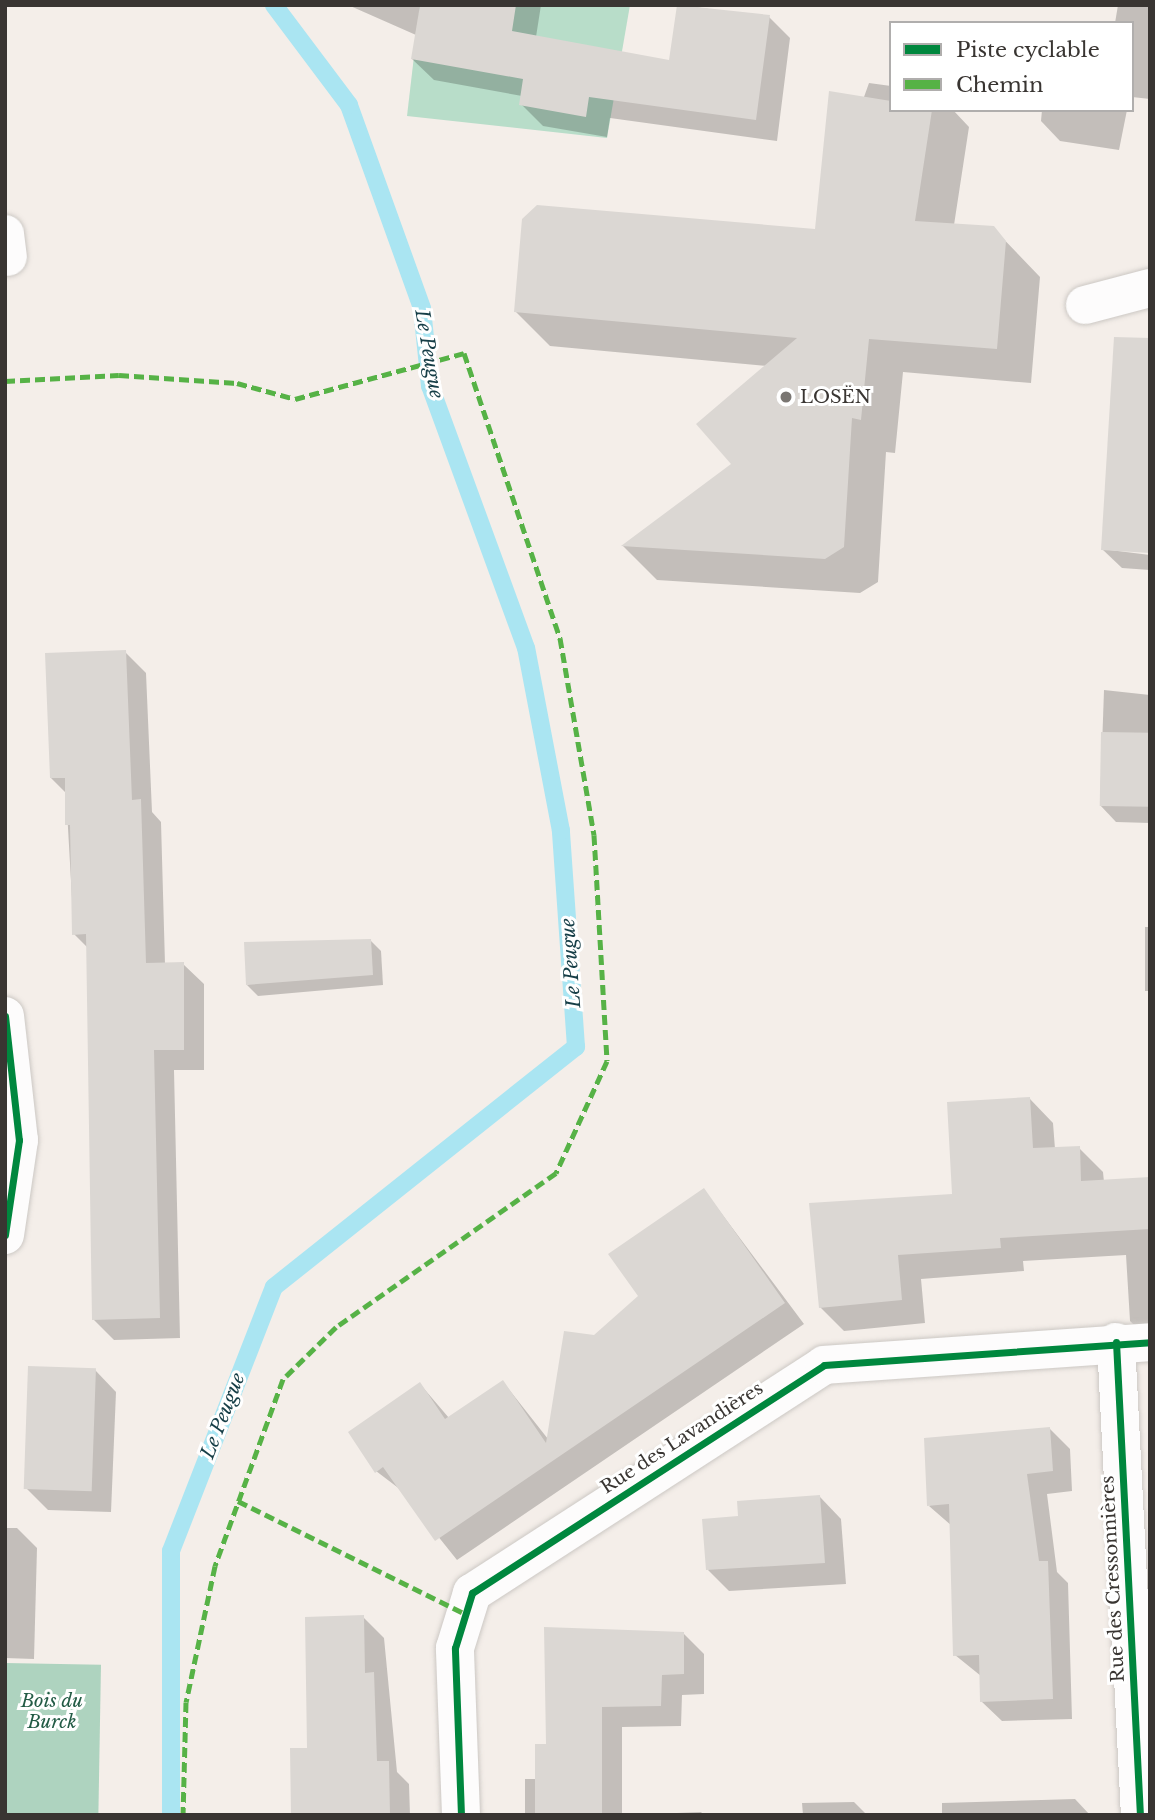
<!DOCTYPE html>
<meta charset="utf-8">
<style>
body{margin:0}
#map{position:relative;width:1155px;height:1820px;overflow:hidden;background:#f4eee9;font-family:"Libre Baskerville",serif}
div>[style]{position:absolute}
.green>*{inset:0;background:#b8ddc9}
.forest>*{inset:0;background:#aed3bf;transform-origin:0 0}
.shadow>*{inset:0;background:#0003;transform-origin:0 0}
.stream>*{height:18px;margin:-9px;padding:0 9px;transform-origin:9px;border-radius:9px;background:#aae5f2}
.building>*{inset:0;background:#dbd7d3;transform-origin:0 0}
.roads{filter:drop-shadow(0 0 2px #ccc8c4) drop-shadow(0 0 2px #ccc8c4)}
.minor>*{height:38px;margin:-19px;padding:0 19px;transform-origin:19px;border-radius:19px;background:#fdfcfc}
.quiet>*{height:5px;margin-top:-2.5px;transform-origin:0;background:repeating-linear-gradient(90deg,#56b246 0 10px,transparent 0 15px)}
.cycleway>*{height:7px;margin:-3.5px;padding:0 3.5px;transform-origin:3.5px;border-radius:3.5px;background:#00873e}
.dots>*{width:19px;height:19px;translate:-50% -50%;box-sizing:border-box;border:4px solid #fff;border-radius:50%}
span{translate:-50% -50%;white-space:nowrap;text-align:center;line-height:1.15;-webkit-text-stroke:6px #fff;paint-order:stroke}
.poi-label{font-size:18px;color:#393532}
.left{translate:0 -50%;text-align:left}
.street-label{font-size:18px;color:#393532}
.park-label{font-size:18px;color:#225b45;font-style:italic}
.water-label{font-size:19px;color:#163e47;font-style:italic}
.frame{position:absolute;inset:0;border:7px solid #393532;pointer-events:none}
.legend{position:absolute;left:889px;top:21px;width:245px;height:91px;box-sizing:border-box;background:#fff;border:2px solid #b0aead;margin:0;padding:9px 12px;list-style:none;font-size:21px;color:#393532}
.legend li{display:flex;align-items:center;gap:14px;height:35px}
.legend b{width:35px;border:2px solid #b0aead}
</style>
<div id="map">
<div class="green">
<div style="clip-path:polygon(420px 5px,630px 5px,607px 138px,407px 116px)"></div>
</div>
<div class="forest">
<div style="left:5px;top:1663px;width:96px;height:152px;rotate:1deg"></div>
</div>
<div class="shadow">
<div style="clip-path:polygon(348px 5px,541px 5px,536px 37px,671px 62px,679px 5px,769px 17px,790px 38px,777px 141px,610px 118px,607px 137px,543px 126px,521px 104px,522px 96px,434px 80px,412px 59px,416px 35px)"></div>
<div style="clip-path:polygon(1118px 5px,1150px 5px,1150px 99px,1132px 97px,1132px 23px,1115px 23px)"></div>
<div style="clip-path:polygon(869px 83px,891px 86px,891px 110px,953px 110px,969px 127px,954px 225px,993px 228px,1040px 277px,1031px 383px,903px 372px,895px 453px,886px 452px,878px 582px,860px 593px,657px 580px,623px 546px,734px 464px,767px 366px,550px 346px,516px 312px,816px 231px)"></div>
<div style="clip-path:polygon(1042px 110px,1127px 110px,1119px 150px,1060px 141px,1041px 121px)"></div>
<div style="clip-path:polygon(1102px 549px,1150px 555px,1150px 570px,1122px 568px)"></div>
<div style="clip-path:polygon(125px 652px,146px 673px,152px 812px,161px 822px,165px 964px,183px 964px,204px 984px,204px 1070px,174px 1070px,180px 1338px,114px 1340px,94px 1320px,88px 948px,74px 934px,66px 793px,51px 778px)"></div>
<div style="clip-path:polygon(1104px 690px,1150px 695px,1150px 823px,1116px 822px,1100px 805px)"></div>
<div style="left:1145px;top:927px;width:5px;height:64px"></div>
<div style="clip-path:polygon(370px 940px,381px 951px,383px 985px,258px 996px,247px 985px)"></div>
<div style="clip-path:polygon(1030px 1099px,1053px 1123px,1055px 1149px,1079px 1148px,1103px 1172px,1104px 1182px,1150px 1179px,1150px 1340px,1130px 1321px,1126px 1255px,1023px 1261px,1024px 1271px,921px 1279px,925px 1323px,844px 1331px,820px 1307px,954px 1195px)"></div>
<div style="clip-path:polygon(704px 1190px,804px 1324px,457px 1560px,401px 1490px,376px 1471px,420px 1384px,449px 1418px,503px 1382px,548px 1439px,595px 1337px,640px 1296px)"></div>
<div style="clip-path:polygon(95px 1370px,116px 1392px,111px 1512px,48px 1510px,26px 1488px)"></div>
<div style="clip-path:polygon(1049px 1428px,1070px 1449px,1072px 1491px,1047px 1494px,1057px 1572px,1068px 1583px,1072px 1719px,1002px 1721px,981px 1701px,981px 1676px,955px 1655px,952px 1526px,929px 1506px)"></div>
<div style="clip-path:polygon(820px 1497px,841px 1519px,846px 1584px,729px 1591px,708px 1570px,740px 1518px)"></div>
<div style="clip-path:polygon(5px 1528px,17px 1528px,37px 1548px,34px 1659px,5px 1658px)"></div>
<div style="clip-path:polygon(363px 1617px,384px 1638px,397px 1772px,409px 1784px,410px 1815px,293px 1815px,309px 1750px)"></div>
<div style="clip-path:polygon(684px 1634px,704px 1654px,704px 1694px,682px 1695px,681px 1726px,622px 1727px,622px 1815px,525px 1815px,525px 1779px,537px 1779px,548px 1746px)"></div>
<div style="clip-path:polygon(1075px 1799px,1090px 1815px,942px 1815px,942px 1803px)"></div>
<div style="clip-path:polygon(854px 1802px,867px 1815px,803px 1815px,802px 1803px)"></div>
<div style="clip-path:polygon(701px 1812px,704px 1815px,628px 1815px)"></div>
</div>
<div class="stream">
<div style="left:171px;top:1815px;width:264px;rotate:-90deg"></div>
<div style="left:171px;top:1551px;width:283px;rotate:-68.7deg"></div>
<div style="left:274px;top:1287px;width:386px;rotate:-38.5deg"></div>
<div style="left:576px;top:1047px;width:217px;rotate:-94deg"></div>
<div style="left:561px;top:831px;width:186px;rotate:-100.8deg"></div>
<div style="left:526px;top:648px;width:279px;rotate:-110.1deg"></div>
<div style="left:430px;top:386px;width:78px;rotate:-95.9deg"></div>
<div style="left:422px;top:308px;width:216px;rotate:-109.8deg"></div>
<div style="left:349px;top:105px;width:125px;rotate:-126.9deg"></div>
</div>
<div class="building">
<div style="clip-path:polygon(420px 5px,516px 5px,512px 31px,669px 60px,677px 5px,770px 15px,756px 120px,589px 97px,586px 117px,519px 105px,523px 79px,411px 59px)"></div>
<div style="clip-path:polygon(829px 91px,891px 101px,891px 110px,932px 110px,915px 221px,994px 226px,1006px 241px,997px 349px,869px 339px,861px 420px,852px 418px,844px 547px,825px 559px,621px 546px,731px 464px,696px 424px,797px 338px,514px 312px,522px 219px,537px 205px,815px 229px)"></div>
<div style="clip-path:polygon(1114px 337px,1150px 338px,1150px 553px,1101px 550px)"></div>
<div style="clip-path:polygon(126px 650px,132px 800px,141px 799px,146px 963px,184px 962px,184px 1050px,154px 1050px,160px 1318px,92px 1320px,86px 934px,72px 935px,70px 825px,65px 825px,65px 778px,50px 778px,45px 653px)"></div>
<div style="left:1101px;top:732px;width:49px;height:74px;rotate:1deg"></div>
<div style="clip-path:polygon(371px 939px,373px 975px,246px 985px,244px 942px)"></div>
<div style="clip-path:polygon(1030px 1097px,1033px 1148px,1080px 1146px,1081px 1181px,1150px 1177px,1150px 1229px,1000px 1238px,1001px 1248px,898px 1255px,902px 1300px,819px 1308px,809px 1203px,952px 1194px,947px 1102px)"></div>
<div style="clip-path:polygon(704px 1188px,785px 1303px,435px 1541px,383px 1467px,375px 1473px,348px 1432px,420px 1382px,445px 1419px,503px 1380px,546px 1443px,564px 1331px,594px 1335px,638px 1296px,608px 1254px)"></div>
<div style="left:28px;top:1366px;width:68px;height:123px;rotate:2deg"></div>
<div style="clip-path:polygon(1050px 1427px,1053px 1471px,1027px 1474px,1039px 1561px,1048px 1561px,1053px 1699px,980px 1702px,979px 1655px,953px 1656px,949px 1504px,927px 1506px,924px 1438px)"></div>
<div style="clip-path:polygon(820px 1495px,825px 1563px,706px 1570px,702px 1519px,738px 1516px,737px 1501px)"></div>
<div style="clip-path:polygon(364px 1615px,365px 1673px,374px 1672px,377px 1761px,389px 1761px,390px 1815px,291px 1815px,290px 1748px,307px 1748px,305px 1617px)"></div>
<div style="clip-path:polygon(544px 1627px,684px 1632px,684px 1674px,662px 1675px,661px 1706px,602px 1707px,602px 1815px,535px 1815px,535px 1744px,546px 1744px)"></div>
</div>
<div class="roads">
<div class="minor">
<div style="left:5px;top:234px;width:23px;rotate:83deg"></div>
<div style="left:1085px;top:305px;width:67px;rotate:-14.7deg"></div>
<div style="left:5px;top:1016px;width:125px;rotate:83.6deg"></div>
<div style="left:19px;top:1140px;width:96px;rotate:98.4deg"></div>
<div style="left:1116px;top:1342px;width:474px;rotate:87.1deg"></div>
<div style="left:461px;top:1815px;width:167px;rotate:-92.1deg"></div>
<div style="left:455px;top:1648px;width:58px;rotate:-72.8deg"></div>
<div style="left:472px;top:1593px;width:419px;rotate:-32.9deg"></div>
<div style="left:824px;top:1365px;width:327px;rotate:-4deg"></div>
</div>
</div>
<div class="quiet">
<div style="left:5px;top:381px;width:114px;rotate:-3deg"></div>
<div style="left:119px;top:375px;width:118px;rotate:3.9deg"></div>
<div style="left:237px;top:383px;width:60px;rotate:15.4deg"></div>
<div style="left:295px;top:399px;width:175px;rotate:-15.2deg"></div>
<div style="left:464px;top:353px;width:301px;rotate:71.4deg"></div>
<div style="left:560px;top:638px;width:200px;rotate:80.2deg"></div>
<div style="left:594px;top:835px;width:226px;rotate:86.7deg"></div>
<div style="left:607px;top:1061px;width:123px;rotate:114.5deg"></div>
<div style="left:556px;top:1173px;width:269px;rotate:145deg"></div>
<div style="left:336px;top:1327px;width:74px;rotate:135.5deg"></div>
<div style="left:283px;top:1379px;width:199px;rotate:110deg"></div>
<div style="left:215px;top:1566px;width:139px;rotate:102deg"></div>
<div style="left:186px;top:1702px;width:113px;rotate:91.5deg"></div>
<div style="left:238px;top:1501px;width:254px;rotate:26.4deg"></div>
</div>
<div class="cycleway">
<div style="left:5px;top:1016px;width:125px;rotate:83.6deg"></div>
<div style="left:19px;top:1140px;width:96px;rotate:98.4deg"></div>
<div style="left:1116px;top:1342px;width:474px;rotate:87.1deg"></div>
<div style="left:461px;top:1815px;width:167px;rotate:-92.1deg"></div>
<div style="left:455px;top:1648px;width:58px;rotate:-72.8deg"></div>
<div style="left:472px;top:1593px;width:419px;rotate:-32.9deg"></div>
<div style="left:824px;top:1365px;width:327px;rotate:-4deg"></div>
</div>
<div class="dots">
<div style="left:786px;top:397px;background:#7a7672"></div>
</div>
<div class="poi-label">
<span class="left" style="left:800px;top:397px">LOSËN</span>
</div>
<div class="street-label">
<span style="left:682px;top:1438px;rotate:-33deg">Rue des Lavandières</span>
<span style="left:1113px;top:1579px;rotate:-93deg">Rue des Cressonnières</span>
</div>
<div class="park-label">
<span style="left:52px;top:1712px">Bois du<br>Burck</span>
</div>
<div class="water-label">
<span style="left:429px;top:354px;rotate:80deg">Le Peugue</span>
<span style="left:571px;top:963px;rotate:-94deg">Le Peugue</span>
<span style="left:223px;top:1416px;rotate:-69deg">Le Peugue</span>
</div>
<div class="frame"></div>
<ul class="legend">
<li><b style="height:9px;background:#00873e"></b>Piste cyclable</li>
<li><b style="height:9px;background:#56b246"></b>Chemin</li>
</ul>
</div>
